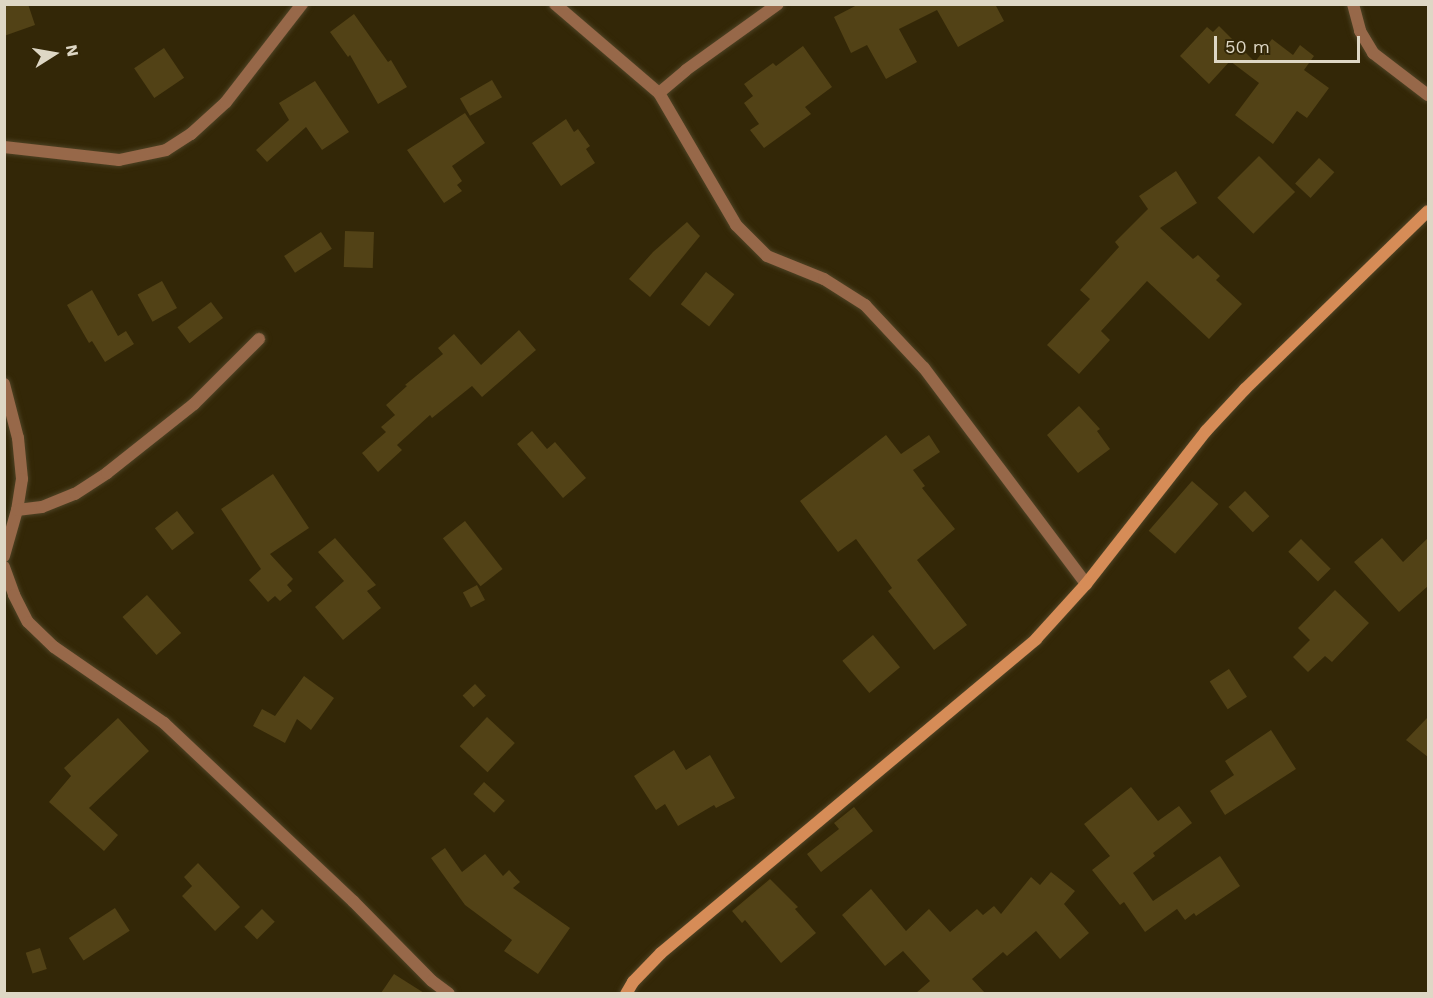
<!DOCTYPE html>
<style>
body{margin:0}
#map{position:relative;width:1433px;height:998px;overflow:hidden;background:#332707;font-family:"Work Sans",sans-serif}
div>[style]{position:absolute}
.building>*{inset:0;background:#524216;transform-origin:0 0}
.roads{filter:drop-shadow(0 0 2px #4e4325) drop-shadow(0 0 2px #4e4325)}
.street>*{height:12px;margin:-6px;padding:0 6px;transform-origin:6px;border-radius:6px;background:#976849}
.secondary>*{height:12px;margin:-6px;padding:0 6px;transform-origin:6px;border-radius:6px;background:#d68c57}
span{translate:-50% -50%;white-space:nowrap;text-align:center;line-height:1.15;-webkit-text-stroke:5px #332707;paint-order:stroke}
.frame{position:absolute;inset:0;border:6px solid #ded7c5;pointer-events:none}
.north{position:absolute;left:24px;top:24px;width:60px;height:60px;-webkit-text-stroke:4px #332707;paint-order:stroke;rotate:79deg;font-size:16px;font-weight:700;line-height:24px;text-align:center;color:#ded7c5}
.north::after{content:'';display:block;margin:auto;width:21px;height:27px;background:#ded7c5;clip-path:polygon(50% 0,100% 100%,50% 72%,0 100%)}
.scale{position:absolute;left:1214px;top:36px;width:146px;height:27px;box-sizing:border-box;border:3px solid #ded7c5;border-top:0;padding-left:8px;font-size:18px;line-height:21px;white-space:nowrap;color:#ded7c5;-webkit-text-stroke:4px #332707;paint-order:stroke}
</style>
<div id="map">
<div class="building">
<div style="clip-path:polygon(4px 4px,28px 4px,35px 25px,4px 36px)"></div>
<div style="clip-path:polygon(859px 4px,995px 4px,1004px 21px,958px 47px,937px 10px,899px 29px,917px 62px,886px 79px,867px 45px,851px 53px,834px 17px)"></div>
<div style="clip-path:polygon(354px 14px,388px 62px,391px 60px,407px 87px,378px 104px,350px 55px,348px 57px,330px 32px)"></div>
<div style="clip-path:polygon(1219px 26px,1255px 62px,1272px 39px,1293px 55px,1300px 45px,1314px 56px,1304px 70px,1329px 88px,1307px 118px,1297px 111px,1273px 144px,1235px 115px,1259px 83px,1230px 61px,1209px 84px,1180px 56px,1207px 27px,1213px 32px)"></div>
<div style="clip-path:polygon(803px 46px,832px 87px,805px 107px,811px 114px,764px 148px,750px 130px,759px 124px,744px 103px,753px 96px,744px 84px,773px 63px,776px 66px)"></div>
<div style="left:164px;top:48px;width:36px;height:36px;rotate:56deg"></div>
<div style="left:492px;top:80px;width:20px;height:37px;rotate:60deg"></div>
<div style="clip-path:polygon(315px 81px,349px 132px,322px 150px,306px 127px,267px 162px,256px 150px,289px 120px,279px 103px)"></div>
<div style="clip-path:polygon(465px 113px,485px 143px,452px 166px,462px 181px,457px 185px,462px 191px,444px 203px,407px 150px)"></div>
<div style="clip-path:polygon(566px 119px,574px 132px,578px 129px,590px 146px,586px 149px,595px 163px,561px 186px,532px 143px)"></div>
<div style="left:1259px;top:156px;width:51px;height:59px;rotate:45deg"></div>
<div style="left:1319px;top:158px;width:21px;height:35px;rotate:43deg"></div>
<div style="clip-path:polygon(1176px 171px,1197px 203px,1160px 228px,1193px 259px,1198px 255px,1220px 276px,1216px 280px,1242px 304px,1209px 339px,1147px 281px,1101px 331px,1110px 340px,1079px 374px,1047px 345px,1090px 299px,1080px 290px,1119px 247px,1115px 242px,1148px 209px,1139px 196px)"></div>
<div style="clip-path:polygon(687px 222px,700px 236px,650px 297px,629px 279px,653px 252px)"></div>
<div style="left:345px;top:231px;width:29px;height:36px;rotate:2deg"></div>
<div style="left:321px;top:232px;width:20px;height:44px;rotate:57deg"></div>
<div style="left:706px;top:272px;width:36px;height:41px;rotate:38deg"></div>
<div style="left:162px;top:281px;width:31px;height:28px;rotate:61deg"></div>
<div style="clip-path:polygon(92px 290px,118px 336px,126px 331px,134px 344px,105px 362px,92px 341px,89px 343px,67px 305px)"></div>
<div style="left:211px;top:302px;width:20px;height:42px;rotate:53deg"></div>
<div style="clip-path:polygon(519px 330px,536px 350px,482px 397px,472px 386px,432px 418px,430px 415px,397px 445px,402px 450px,378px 472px,362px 453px,386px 432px,381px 427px,395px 415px,386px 405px,407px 386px,405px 385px,443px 354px,438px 348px,454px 334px,481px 365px)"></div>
<div style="clip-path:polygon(1079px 406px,1100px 429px,1097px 431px,1110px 449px,1078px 473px,1047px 435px)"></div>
<div style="clip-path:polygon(532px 431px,547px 449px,555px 442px,586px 478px,563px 498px,517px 444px)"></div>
<div style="clip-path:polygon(886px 435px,901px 454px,929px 435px,940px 452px,913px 470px,925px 486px,922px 488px,955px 529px,917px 560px,967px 625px,934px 650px,888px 591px,892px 588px,856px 539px,838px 552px,800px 501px)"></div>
<div style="clip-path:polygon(273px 474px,309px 528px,270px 554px,293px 579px,287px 585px,292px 591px,280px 601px,275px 596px,268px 602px,249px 580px,261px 569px,221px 509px)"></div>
<div style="left:1192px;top:481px;width:35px;height:66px;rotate:41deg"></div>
<div style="left:1245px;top:491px;width:35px;height:23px;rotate:46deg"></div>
<div style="left:177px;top:511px;width:28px;height:28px;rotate:52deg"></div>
<div style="left:465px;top:521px;width:61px;height:28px;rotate:52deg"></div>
<div style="clip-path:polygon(335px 538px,376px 585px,367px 591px,381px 608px,343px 640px,315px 607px,344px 581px,318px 552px)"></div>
<div style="clip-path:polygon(1382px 538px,1403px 562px,1428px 538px,1428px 586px,1399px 612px,1354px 562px)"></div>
<div style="left:1301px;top:539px;width:42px;height:18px;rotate:45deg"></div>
<div style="left:477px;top:585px;width:17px;height:16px;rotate:62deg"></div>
<div style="clip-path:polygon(1335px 590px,1369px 623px,1332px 662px,1325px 656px,1308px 672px,1293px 657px,1310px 640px,1298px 628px)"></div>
<div style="left:147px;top:595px;width:51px;height:33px;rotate:48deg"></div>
<div style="left:873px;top:635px;width:42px;height:40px;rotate:50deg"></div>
<div style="left:1229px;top:669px;width:33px;height:23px;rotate:57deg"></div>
<div style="clip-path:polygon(304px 676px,334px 698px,311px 730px,297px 719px,285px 743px,253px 726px,262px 709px,275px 716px)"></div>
<div style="left:475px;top:684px;width:16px;height:17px;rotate:47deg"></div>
<div style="left:487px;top:717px;width:38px;height:40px;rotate:43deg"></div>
<div style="clip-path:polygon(1428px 717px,1428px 757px,1406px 740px)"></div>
<div style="clip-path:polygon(118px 718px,149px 751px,89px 808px,118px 835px,104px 851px,49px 802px,71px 776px,64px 768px)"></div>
<div style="clip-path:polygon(1271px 730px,1296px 769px,1225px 815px,1210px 791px,1234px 775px,1225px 761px)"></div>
<div style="clip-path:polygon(674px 750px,686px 770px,710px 755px,735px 798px,716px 808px,714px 805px,678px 826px,665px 804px,656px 810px,634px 776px)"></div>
<div style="left:484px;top:782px;width:28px;height:16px;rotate:42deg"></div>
<div style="clip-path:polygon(1131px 787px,1158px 821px,1179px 806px,1192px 823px,1153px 853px,1155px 856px,1133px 873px,1153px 901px,1220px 856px,1240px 886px,1196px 916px,1194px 913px,1185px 920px,1177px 909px,1145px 932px,1124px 902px,1120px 905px,1092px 870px,1110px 856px,1084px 824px)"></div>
<div style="clip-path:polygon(854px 807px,873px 831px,821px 872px,807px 854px,839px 829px,834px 823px)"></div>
<div style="clip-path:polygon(445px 848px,462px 872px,485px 854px,503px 876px,509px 870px,520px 882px,513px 888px,570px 928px,538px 974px,504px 951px,512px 940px,465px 905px,431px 858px)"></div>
<div style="clip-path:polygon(198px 863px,240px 907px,215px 931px,182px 896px,192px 886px,184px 877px)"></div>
<div style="clip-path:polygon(1051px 872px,1075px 891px,1064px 904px,1089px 933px,1060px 959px,1036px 931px,1007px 956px,1003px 952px,972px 979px,985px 993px,916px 993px,930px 981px,903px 951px,885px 966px,842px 915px,871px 889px,906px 931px,929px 909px,950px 932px,977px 909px,983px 915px,994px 906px,1001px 914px,1031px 877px,1040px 885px)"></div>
<div style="clip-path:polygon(770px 879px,798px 907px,795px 909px,816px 933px,781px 963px,745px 920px,742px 923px,732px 911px)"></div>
<div style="left:115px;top:908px;width:27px;height:55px;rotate:57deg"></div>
<div style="left:262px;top:909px;width:18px;height:25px;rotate:45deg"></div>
<div style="left:40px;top:948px;width:22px;height:15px;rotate:72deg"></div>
<div style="clip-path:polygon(394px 974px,424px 993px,381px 993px)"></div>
</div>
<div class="roads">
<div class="street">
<div style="left:555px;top:4px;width:137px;rotate:40.6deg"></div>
<div style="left:659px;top:93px;width:153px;rotate:59.7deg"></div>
<div style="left:736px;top:225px;width:44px;rotate:45deg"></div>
<div style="left:767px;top:256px;width:61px;rotate:22deg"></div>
<div style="left:824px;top:279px;width:49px;rotate:32.4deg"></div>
<div style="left:865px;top:305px;width:86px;rotate:46.9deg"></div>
<div style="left:924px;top:368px;width:270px;rotate:53.1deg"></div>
<div style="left:1353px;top:4px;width:28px;rotate:75deg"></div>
<div style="left:1360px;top:31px;width:26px;rotate:59deg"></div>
<div style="left:1373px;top:53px;width:69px;rotate:37.4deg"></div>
<div style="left:659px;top:93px;width:35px;rotate:-40deg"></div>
<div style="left:686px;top:70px;width:113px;rotate:-35.7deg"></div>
<div style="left:4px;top:147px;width:116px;rotate:6.4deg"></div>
<div style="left:119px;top:160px;width:48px;rotate:-12deg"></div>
<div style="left:166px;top:150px;width:30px;rotate:-33deg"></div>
<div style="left:191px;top:134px;width:47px;rotate:-42.4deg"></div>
<div style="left:226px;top:102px;width:124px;rotate:-52.2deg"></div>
<div style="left:4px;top:384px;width:56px;rotate:75.5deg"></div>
<div style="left:18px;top:438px;width:41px;rotate:84.4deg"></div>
<div style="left:22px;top:479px;width:31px;rotate:99deg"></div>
<div style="left:17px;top:510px;width:48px;rotate:105.8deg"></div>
<div style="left:17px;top:510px;width:25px;rotate:-7deg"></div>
<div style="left:42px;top:507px;width:35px;rotate:-22deg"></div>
<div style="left:75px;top:494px;width:38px;rotate:-33deg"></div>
<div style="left:107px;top:473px;width:111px;rotate:-38.4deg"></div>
<div style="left:194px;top:404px;width:92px;rotate:-45deg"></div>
<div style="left:4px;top:567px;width:30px;rotate:70deg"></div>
<div style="left:14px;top:595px;width:30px;rotate:63deg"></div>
<div style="left:28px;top:622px;width:36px;rotate:44deg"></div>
<div style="left:54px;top:647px;width:134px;rotate:34.6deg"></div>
<div style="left:164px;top:723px;width:260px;rotate:43.3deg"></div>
<div style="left:353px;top:901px;width:112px;rotate:45.4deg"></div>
<div style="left:432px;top:981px;width:21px;rotate:37deg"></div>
</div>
<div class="secondary">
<div style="left:626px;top:994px;width:14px;rotate:-60deg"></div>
<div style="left:633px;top:982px;width:40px;rotate:-46deg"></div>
<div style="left:661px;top:953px;width:489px;rotate:-39.9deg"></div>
<div style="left:1036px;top:639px;width:74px;rotate:-47.7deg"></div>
<div style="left:1086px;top:584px;width:194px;rotate:-51.9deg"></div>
<div style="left:1206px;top:431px;width:57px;rotate:-47.1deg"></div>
<div style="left:1245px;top:389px;width:255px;rotate:-44.2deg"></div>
</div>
</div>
<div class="frame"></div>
<div class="north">N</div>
<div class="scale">50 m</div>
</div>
